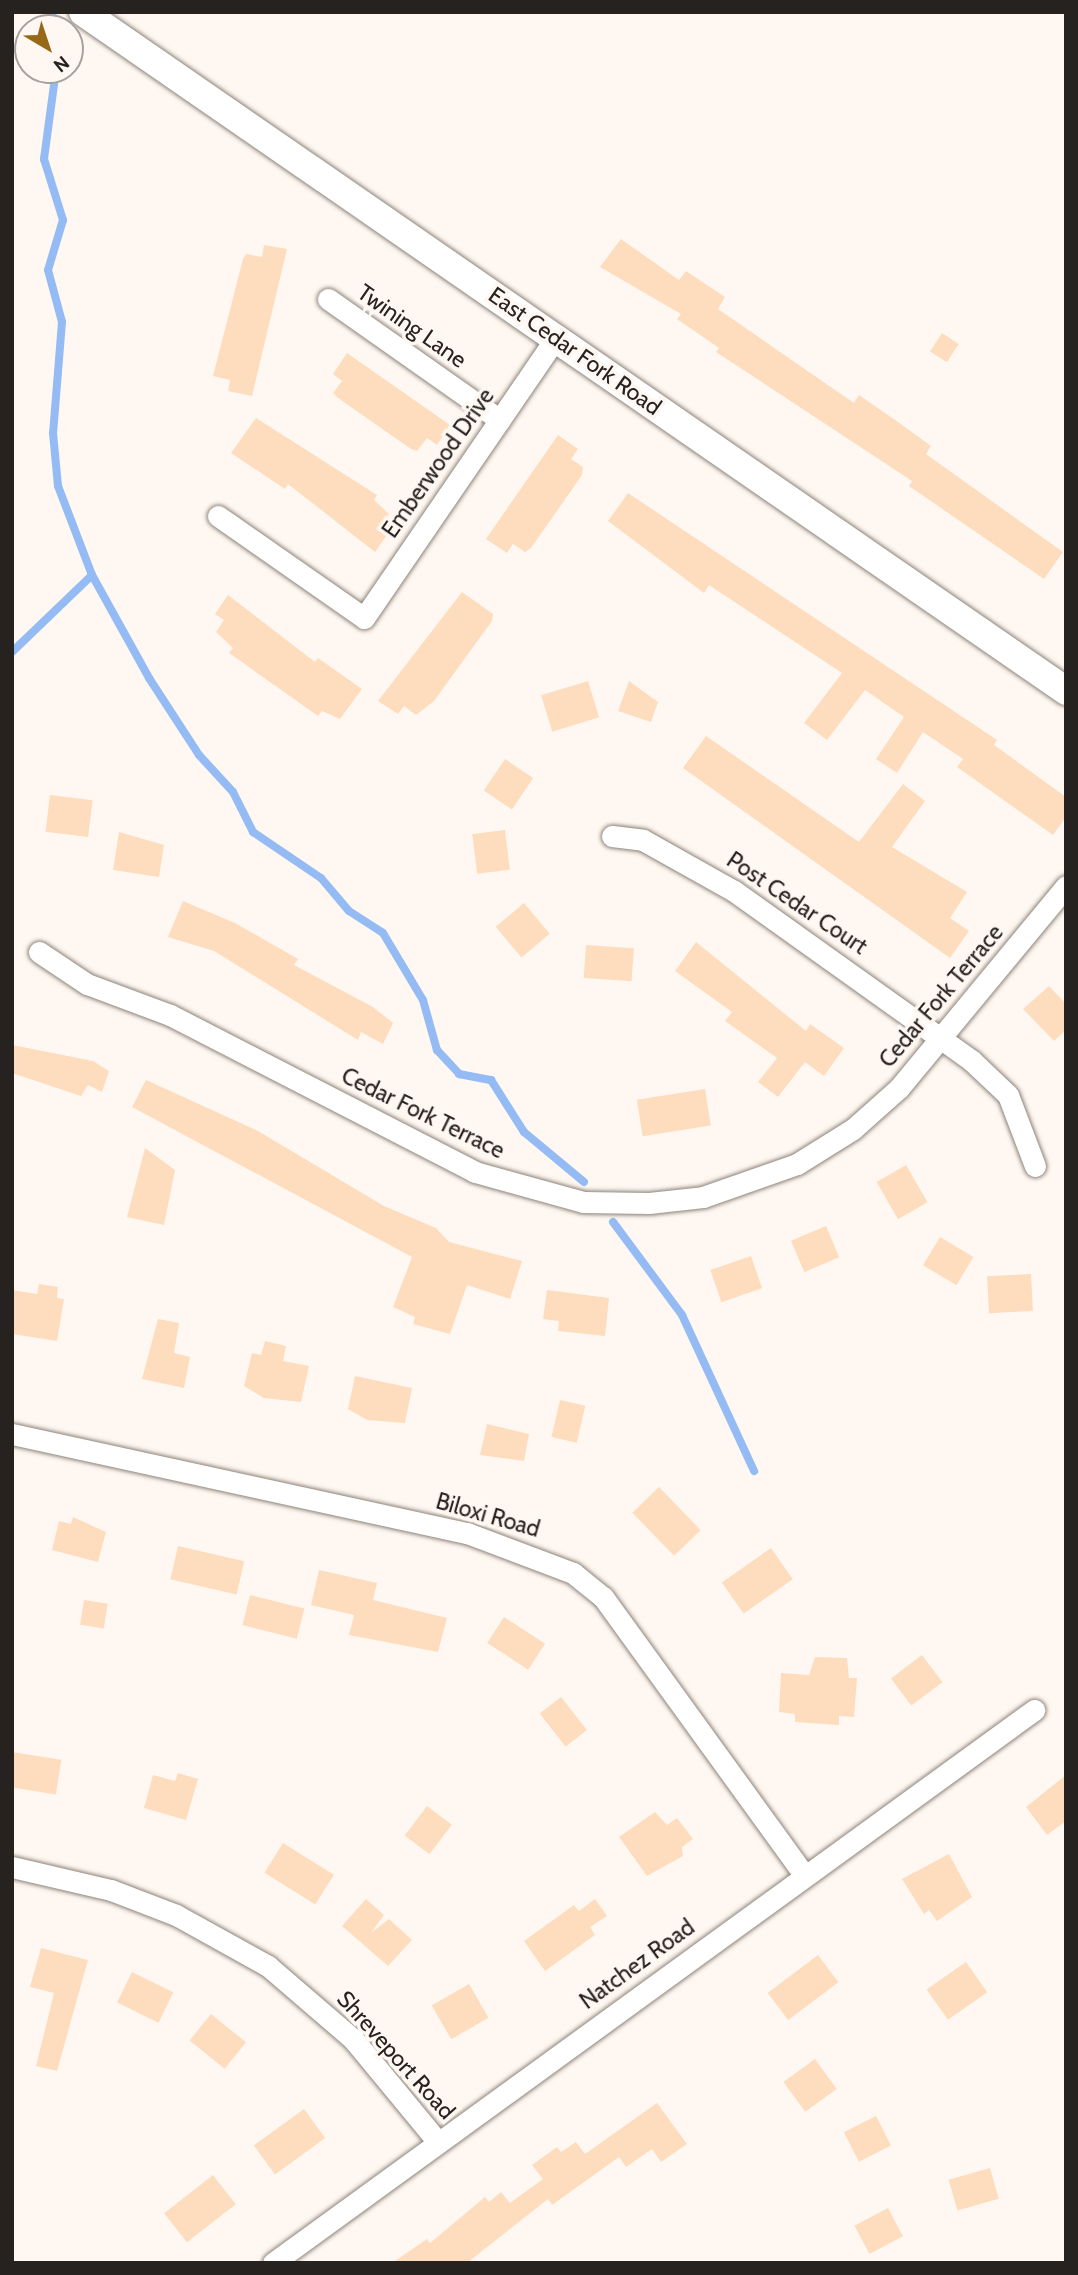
<!DOCTYPE html>
<style>
body{margin:0}
#map{position:relative;width:1078px;height:2275px;overflow:hidden;background:#fff8f2;font-family:Cabin,sans-serif}
div>[style]{position:absolute}
.stream>*{height:8px;margin:-4px;padding:0 4px;transform-origin:4px;border-radius:4px;background:#94bbf3}
.building>*{inset:0;background:#fedcbe;transform-origin:0 0}
.roads{filter:drop-shadow(0 0 2px #8d847a) drop-shadow(0 0 2px #8d847a)}
.minor>*{height:21px;margin:-10.5px;padding:0 10.5px;transform-origin:10.5px;border-radius:10.5px;background:#fff}
.tertiary>*{height:28px;margin:-14px;padding:0 14px;transform-origin:14px;border-radius:14px;background:#fff}
span{translate:-50% -50%;white-space:nowrap;text-align:center;line-height:1.15;-webkit-text-stroke:7px #fff8f2;paint-order:stroke}
.street-label{font-size:23px;color:#26221f}
.frame{position:absolute;inset:0;border:14px solid #26221f;pointer-events:none}
.north{position:absolute;left:14px;top:14px;width:70px;height:70px;box-sizing:border-box;background:#fff8f2;border:2px solid #a8a29e;border-radius:50%;rotate:141deg;font-size:19px;font-weight:700;line-height:28px;text-align:center;color:#26221f}
.north::after{content:'';display:block;margin:auto;width:24px;height:32px;background:#976818;clip-path:polygon(50% 0,100% 100%,50% 72%,0 100%)}
</style>
<div id="map">
<div class="stream">
<div style="left:53px;top:16px;width:12px;rotate:81deg"></div>
<div style="left:56px;top:70px;width:90px;rotate:97.7deg"></div>
<div style="left:44px;top:159px;width:64px;rotate:72.7deg"></div>
<div style="left:63px;top:220px;width:52px;rotate:106.7deg"></div>
<div style="left:48px;top:270px;width:54px;rotate:74.9deg"></div>
<div style="left:62px;top:322px;width:111px;rotate:94.6deg"></div>
<div style="left:53px;top:433px;width:53px;rotate:84.6deg"></div>
<div style="left:58px;top:486px;width:95px;rotate:69.1deg"></div>
<div style="left:92px;top:575px;width:118px;rotate:61deg"></div>
<div style="left:149px;top:678px;width:92px;rotate:57deg"></div>
<div style="left:199px;top:755px;width:50px;rotate:47.4deg"></div>
<div style="left:233px;top:792px;width:45px;rotate:63.4deg"></div>
<div style="left:253px;top:832px;width:82px;rotate:34.1deg"></div>
<div style="left:321px;top:878px;width:43px;rotate:49.7deg"></div>
<div style="left:349px;top:911px;width:40px;rotate:32.9deg"></div>
<div style="left:383px;top:933px;width:78px;rotate:59.2deg"></div>
<div style="left:423px;top:1000px;width:52px;rotate:74.4deg"></div>
<div style="left:437px;top:1050px;width:33px;rotate:47deg"></div>
<div style="left:459px;top:1074px;width:33px;rotate:11deg"></div>
<div style="left:491px;top:1080px;width:62px;rotate:57.6deg"></div>
<div style="left:524px;top:1132px;width:78px;rotate:39.8deg"></div>
<div style="left:12px;top:652px;width:111px;rotate:-43.9deg"></div>
<div style="left:613px;top:1222px;width:116px;rotate:53.4deg"></div>
<div style="left:682px;top:1315px;width:172px;rotate:65.2deg"></div>
</div>
<div class="building">
<div style="clip-path:polygon(621px 239px,679px 280px,686px 271px,725px 297px,718px 309px,854px 403px,859px 395px,898px 422px,931px 446px,926px 454px,1063px 552px,1044px 579px,909px 486px,912px 481px,716px 352px,719px 348px,677px 319px,681px 314px,600px 267px)"></div>
<div style="clip-path:polygon(264px 245px,287px 249px,252px 396px,228px 391px,230px 380px,213px 376px,243px 259px,246px 254px,262px 257px)"></div>
<div style="left:942px;top:333px;width:20px;height:22px;rotate:33deg"></div>
<div style="clip-path:polygon(347px 353px,450px 425px,437px 445px,427px 438px,417px 451px,411px 449px,338px 398px,333px 393px,342px 381px,333px 374px)"></div>
<div style="clip-path:polygon(256px 418px,377px 495px,374px 500px,389px 514px,381px 526px,389px 532px,375px 552px,288px 484px,285px 489px,231px 453px)"></div>
<div style="clip-path:polygon(558px 435px,578px 449px,571px 459px,583px 467px,582px 475px,531px 548px,525px 552px,513px 544px,507px 553px,486px 539px)"></div>
<div style="clip-path:polygon(628px 493px,997px 740px,994px 745px,1066px 797px,1066px 817px,1053px 835px,957px 767px,963px 759px,923px 732px,897px 773px,876px 759px,904px 717px,865px 690px,827px 740px,804px 723px,842px 673px,709px 585px,704px 593px,608px 521px)"></div>
<div style="clip-path:polygon(462px 592px,493px 614px,492px 621px,434px 701px,416px 715px,404px 706px,398px 714px,378px 701px)"></div>
<div style="clip-path:polygon(228px 595px,315px 662px,318px 658px,362px 689px,340px 719px,322px 711px,318px 716px,229px 653px,233px 648px,216px 632px,224px 620px,215px 614px)"></div>
<div style="left:588px;top:681px;width:38px;height:49px;rotate:73deg"></div>
<div style="clip-path:polygon(629px 681px,658px 702px,651px 722px,618px 711px)"></div>
<div style="clip-path:polygon(706px 736px,859px 842px,903px 784px,925px 801px,892px 847px,967px 892px,950px 918px,969px 931px,950px 958px,683px 768px)"></div>
<div style="left:505px;top:759px;width:34px;height:38px;rotate:34deg"></div>
<div style="left:50px;top:795px;width:43px;height:37px;rotate:7deg"></div>
<div style="left:505px;top:830px;width:40px;height:33px;rotate:83deg"></div>
<div style="clip-path:polygon(119px 832px,164px 845px,159px 877px,113px 870px)"></div>
<div style="clip-path:polygon(183px 901px,235px 923px,298px 959px,294px 965px,373px 1007px,393px 1023px,383px 1044px,361px 1032px,358px 1040px,214px 951px,168px 937px)"></div>
<div style="left:524px;top:903px;width:40px;height:37px;rotate:50deg"></div>
<div style="clip-path:polygon(696px 942px,806px 1031px,810px 1024px,844px 1048px,824px 1076px,805px 1062px,778px 1097px,758px 1082px,777px 1058px,725px 1021px,732px 1012px,675px 971px)"></div>
<div style="left:586px;top:945px;width:48px;height:33px;rotate:4deg"></div>
<div style="clip-path:polygon(1049px 986px,1066px 1004px,1066px 1030px,1054px 1041px,1023px 1009px)"></div>
<div style="clip-path:polygon(12px 1045px,93px 1061px,109px 1071px,102px 1092px,88px 1085px,81px 1096px,12px 1073px)"></div>
<div style="clip-path:polygon(146px 1080px,258px 1131px,384px 1206px,436px 1228px,449px 1242px,522px 1261px,510px 1299px,467px 1285px,450px 1334px,413px 1324px,415px 1317px,393px 1307px,412px 1257px,132px 1107px)"></div>
<div style="left:705px;top:1089px;width:37px;height:69px;rotate:81deg"></div>
<div style="clip-path:polygon(145px 1148px,175px 1170px,164px 1225px,127px 1217px)"></div>
<div style="left:906px;top:1165px;width:43px;height:34px;rotate:60deg"></div>
<div style="left:826px;top:1226px;width:34px;height:38px;rotate:67deg"></div>
<div style="left:940px;top:1237px;width:39px;height:33px;rotate:31deg"></div>
<div style="left:751px;top:1256px;width:34px;height:43px;rotate:71deg"></div>
<div style="left:1031px;top:1274px;width:37px;height:44px;rotate:87deg"></div>
<div style="clip-path:polygon(39px 1284px,58px 1287px,57px 1298px,64px 1299px,57px 1341px,12px 1334px,12px 1290px,37px 1294px)"></div>
<div style="clip-path:polygon(547px 1290px,609px 1298px,605px 1336px,558px 1331px,559px 1321px,543px 1319px)"></div>
<div style="clip-path:polygon(158px 1319px,179px 1323px,174px 1353px,190px 1357px,184px 1388px,142px 1379px)"></div>
<div style="clip-path:polygon(265px 1341px,286px 1346px,283px 1361px,309px 1366px,301px 1402px,264px 1398px,244px 1386px,252px 1353px,261px 1355px)"></div>
<div style="clip-path:polygon(355px 1376px,412px 1388px,405px 1423px,367px 1420px,348px 1409px)"></div>
<div style="left:560px;top:1400px;width:26px;height:38px;rotate:13deg"></div>
<div style="clip-path:polygon(487px 1424px,529px 1434px,524px 1461px,480px 1455px)"></div>
<div style="left:659px;top:1487px;width:60px;height:37px;rotate:46deg"></div>
<div style="clip-path:polygon(73px 1517px,106px 1532px,98px 1562px,52px 1550px,59px 1521px,71px 1524px)"></div>
<div style="left:178px;top:1546px;width:68px;height:34px;rotate:13deg"></div>
<div style="left:771px;top:1548px;width:38px;height:60px;rotate:55deg"></div>
<div style="clip-path:polygon(319px 1570px,377px 1583px,373px 1600px,447px 1618px,438px 1652px,349px 1635px,354px 1615px,311px 1605px)"></div>
<div style="left:250px;top:1595px;width:56px;height:31px;rotate:14deg"></div>
<div style="left:84px;top:1600px;width:24px;height:25px;rotate:9deg"></div>
<div style="left:504px;top:1617px;width:49px;height:31px;rotate:33deg"></div>
<div style="left:922px;top:1655px;width:34px;height:39px;rotate:53deg"></div>
<div style="clip-path:polygon(815px 1657px,847px 1658px,849px 1678px,857px 1678px,854px 1717px,839px 1716px,839px 1725px,795px 1722px,795px 1714px,779px 1712px,781px 1673px,809px 1675px)"></div>
<div style="left:561px;top:1697px;width:42px;height:27px;rotate:52deg"></div>
<div style="left:12px;top:1752px;width:50px;height:35px;rotate:9deg"></div>
<div style="clip-path:polygon(178px 1773px,198px 1779px,186px 1820px,144px 1808px,153px 1775px,175px 1781px)"></div>
<div style="clip-path:polygon(1066px 1775px,1066px 1821px,1047px 1835px,1026px 1807px)"></div>
<div style="left:427px;top:1806px;width:31px;height:37px;rotate:37deg"></div>
<div style="clip-path:polygon(655px 1812px,667px 1825px,677px 1818px,693px 1839px,682px 1847px,683px 1856px,647px 1876px,619px 1837px)"></div>
<div style="left:283px;top:1843px;width:60px;height:35px;rotate:32deg"></div>
<div style="clip-path:polygon(949px 1854px,972px 1897px,937px 1921px,929px 1910px,924px 1914px,902px 1879px)"></div>
<div style="clip-path:polygon(366px 1899px,384px 1915px,371px 1933px,389px 1919px,412px 1940px,388px 1966px,342px 1926px)"></div>
<div style="clip-path:polygon(595px 1899px,607px 1916px,590px 1927px,595px 1935px,545px 1971px,524px 1941px,574px 1905px,579px 1911px)"></div>
<div style="clip-path:polygon(41px 1948px,88px 1960px,57px 2071px,36px 2066px,54px 1993px,30px 1987px)"></div>
<div style="left:818px;top:1955px;width:34px;height:63px;rotate:53deg"></div>
<div style="left:966px;top:1962px;width:37px;height:48px;rotate:55deg"></div>
<div style="left:132px;top:1972px;width:46px;height:34px;rotate:26deg"></div>
<div style="left:469px;top:1984px;width:39px;height:43px;rotate:60deg"></div>
<div style="left:211px;top:2014px;width:45px;height:34px;rotate:39deg"></div>
<div style="left:815px;top:2059px;width:37px;height:39px;rotate:54deg"></div>
<div style="clip-path:polygon(657px 2103px,687px 2144px,661px 2162px,652px 2149px,626px 2167px,619px 2157px,552px 2205px,548px 2199px,467px 2263px,392px 2263px,427px 2239px,430px 2243px,485px 2197px,489px 2202px,501px 2192px,510px 2203px,543px 2179px,532px 2165px,557px 2147px,561px 2152px,576px 2142px,585px 2154px)"></div>
<div style="left:304px;top:2109px;width:36px;height:62px;rotate:54deg"></div>
<div style="left:876px;top:2116px;width:33px;height:36px;rotate:63deg"></div>
<div style="left:990px;top:2168px;width:32px;height:43px;rotate:74deg"></div>
<div style="left:213px;top:2175px;width:37px;height:62px;rotate:52deg"></div>
<div style="left:888px;top:2208px;width:32px;height:38px;rotate:62deg"></div>
</div>
<div class="roads">
<div class="minor">
<div style="left:328px;top:299px;width:210px;rotate:35.1deg"></div>
<div style="left:218px;top:516px;width:178px;rotate:34.9deg"></div>
<div style="left:364px;top:618px;width:340px;rotate:-55.6deg"></div>
<div style="left:612px;top:836px;width:31px;rotate:7deg"></div>
<div style="left:643px;top:840px;width:104px;rotate:29.3deg"></div>
<div style="left:734px;top:891px;width:291px;rotate:35.5deg"></div>
<div style="left:971px;top:1060px;width:51px;rotate:43.4deg"></div>
<div style="left:1008px;top:1095px;width:76px;rotate:69.2deg"></div>
<div style="left:39px;top:952px;width:58px;rotate:33.7deg"></div>
<div style="left:87px;top:984px;width:89px;rotate:20.5deg"></div>
<div style="left:170px;top:1015px;width:343px;rotate:27.2deg"></div>
<div style="left:475px;top:1172px;width:112px;rotate:15.5deg"></div>
<div style="left:583px;top:1202px;width:66px;rotate:0.9deg"></div>
<div style="left:649px;top:1203px;width:54px;rotate:-6.3deg"></div>
<div style="left:703px;top:1197px;width:100px;rotate:-19.3deg"></div>
<div style="left:797px;top:1164px;width:66px;rotate:-32deg"></div>
<div style="left:853px;top:1129px;width:62px;rotate:-41.7deg"></div>
<div style="left:899px;top:1088px;width:262px;rotate:-50.4deg"></div>
<div style="left:12px;top:1434px;width:466px;rotate:12.3deg"></div>
<div style="left:467px;top:1533px;width:113px;rotate:20.7deg"></div>
<div style="left:573px;top:1573px;width:38px;rotate:39deg"></div>
<div style="left:603px;top:1597px;width:343px;rotate:54.1deg"></div>
<div style="left:12px;top:1867px;width:102px;rotate:13.1deg"></div>
<div style="left:111px;top:1890px;width:70px;rotate:21deg"></div>
<div style="left:176px;top:1915px;width:105px;rotate:29deg"></div>
<div style="left:268px;top:1966px;width:112px;rotate:40.7deg"></div>
<div style="left:353px;top:2039px;width:134px;rotate:50.5deg"></div>
<div style="left:273px;top:2263px;width:941px;rotate:-36deg"></div>
</div>
<div class="tertiary">
<div style="left:83px;top:12px;width:1195px;rotate:34.63deg"></div>
</div>
</div>
<div class="street-label">
<span style="left:412px;top:326px;rotate:35deg">Twining Lane</span>
<span style="left:575px;top:351px;rotate:35deg">East Cedar Fork Road</span>
<span style="left:438px;top:463px;rotate:-55deg">Emberwood Drive</span>
<span style="left:797px;top:903px;rotate:34deg">Post Cedar Court</span>
<span style="left:941px;top:996px;rotate:-50deg">Cedar Fork Terrace</span>
<span style="left:423px;top:1113px;rotate:26deg">Cedar Fork Terrace</span>
<span style="left:488px;top:1515px;rotate:16deg">Biloxi Road</span>
<span style="left:637px;top:1964px;rotate:-36deg">Natchez Road</span>
<span style="left:396px;top:2055px;rotate:48deg">Shreveport Road</span>
</div>
<div class="frame"></div>
<div class="north">N</div>
</div>
